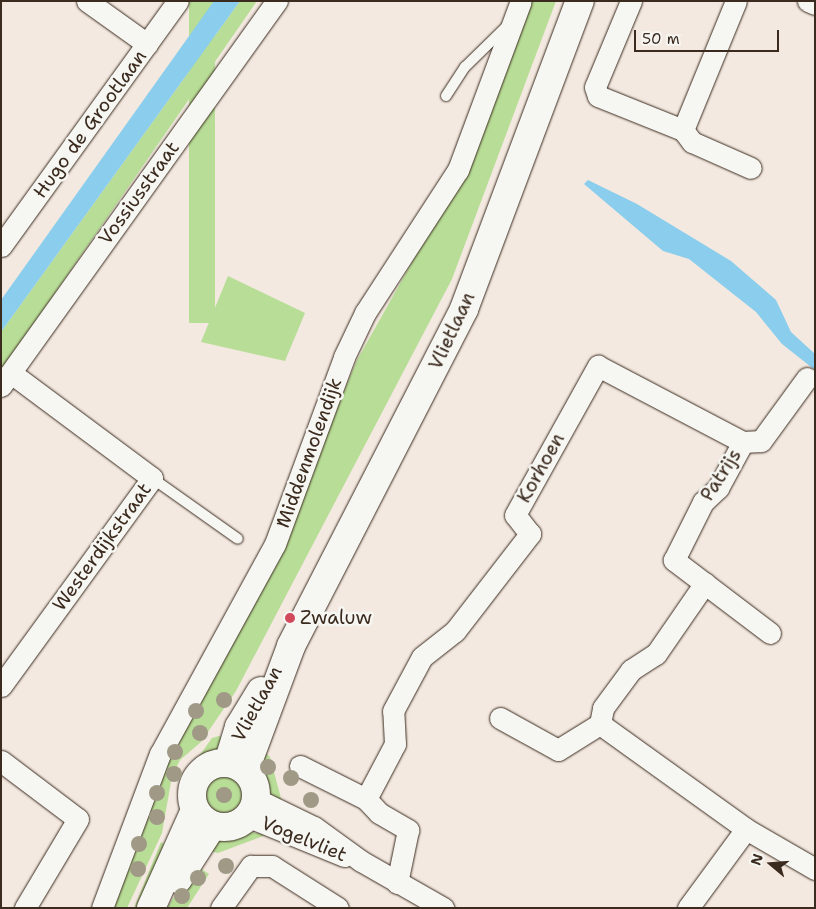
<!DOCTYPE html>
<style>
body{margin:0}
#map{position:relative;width:816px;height:909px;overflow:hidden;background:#f3e9e0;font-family:"Shantell Sans",sans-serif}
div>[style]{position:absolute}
.green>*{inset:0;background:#b8dd97;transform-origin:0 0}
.round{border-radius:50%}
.water>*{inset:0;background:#8acdec}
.roads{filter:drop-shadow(0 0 1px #3b2a1e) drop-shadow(0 0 1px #3b2a1e)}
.lane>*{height:10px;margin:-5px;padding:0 5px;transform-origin:5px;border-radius:5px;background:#f6f6f2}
.street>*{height:21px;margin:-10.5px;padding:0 10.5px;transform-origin:10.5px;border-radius:10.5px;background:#f6f6f2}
.secondary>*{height:28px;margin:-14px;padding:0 14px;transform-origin:14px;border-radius:14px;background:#f6f6f2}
.secondary>.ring{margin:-14px;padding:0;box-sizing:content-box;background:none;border:28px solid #f6f6f2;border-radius:50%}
.trees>*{width:16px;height:16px;margin:-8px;border-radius:50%;background:#9f9986}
.dots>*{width:14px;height:14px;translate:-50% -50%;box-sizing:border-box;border:2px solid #f6f6f2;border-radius:50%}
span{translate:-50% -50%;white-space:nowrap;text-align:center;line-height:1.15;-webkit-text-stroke:5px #f6f6f2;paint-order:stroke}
.street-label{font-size:19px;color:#3b2a1e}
.poi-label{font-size:19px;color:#3b2a1e}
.left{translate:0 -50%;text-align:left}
.frame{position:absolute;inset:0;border:2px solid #3b2a1e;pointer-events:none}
.north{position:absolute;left:746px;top:839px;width:50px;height:50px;-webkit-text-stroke:4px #f6f6f2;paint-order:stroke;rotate:288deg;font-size:14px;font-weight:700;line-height:20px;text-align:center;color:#3b2a1e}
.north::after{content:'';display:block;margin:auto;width:18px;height:22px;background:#3b2a1e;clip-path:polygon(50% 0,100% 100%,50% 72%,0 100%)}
.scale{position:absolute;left:634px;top:30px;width:145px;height:22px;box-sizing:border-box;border:2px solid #3b2a1e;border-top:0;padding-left:6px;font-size:15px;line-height:18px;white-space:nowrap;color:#3b2a1e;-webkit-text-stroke:4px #f6f6f2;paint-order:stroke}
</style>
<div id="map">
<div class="green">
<div style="left:189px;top:1px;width:26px;height:322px"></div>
<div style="clip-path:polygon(240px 1px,257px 1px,1px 371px,1px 332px)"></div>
<div style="clip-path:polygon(528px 1px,556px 1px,452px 279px,236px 691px,201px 742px,180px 760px,172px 776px,162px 833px,127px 908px,104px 908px,166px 753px,277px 555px,356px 362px,434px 223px)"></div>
<div style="clip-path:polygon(228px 276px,305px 313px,285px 361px,201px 342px)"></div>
<div style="clip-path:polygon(219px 736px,228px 739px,220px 752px,202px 763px,197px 759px,212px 738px)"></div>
<div style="clip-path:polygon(264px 751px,270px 757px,282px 802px,271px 799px,259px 775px,257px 763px)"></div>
<div class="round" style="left:206px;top:776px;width:38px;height:38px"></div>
<div style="clip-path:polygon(247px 831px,266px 835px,218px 853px,209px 851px,219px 838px)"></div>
<div style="clip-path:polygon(161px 842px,171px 848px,144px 908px,134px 908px)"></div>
<div style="clip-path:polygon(194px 864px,209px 874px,187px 908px,167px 908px)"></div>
</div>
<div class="water">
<div style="clip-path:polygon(214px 1px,240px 1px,1px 332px,1px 300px)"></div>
<div style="clip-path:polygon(588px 180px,637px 204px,731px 261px,776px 300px,791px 332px,815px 354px,815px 370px,782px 344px,756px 312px,689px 259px,663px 251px,584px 184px)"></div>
</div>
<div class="roads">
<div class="lane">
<div style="left:446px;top:96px;width:35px;rotate:-57deg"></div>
<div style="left:465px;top:67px;width:59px;rotate:-44.3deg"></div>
<div style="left:152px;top:478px;width:105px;rotate:35.3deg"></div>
</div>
<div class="street">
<div style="left:87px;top:1px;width:74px;rotate:35.6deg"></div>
<div style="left:631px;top:1px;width:93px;rotate:112.7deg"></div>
<div style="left:595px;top:87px;width:9px;rotate:72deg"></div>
<div style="left:598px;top:96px;width:92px;rotate:21.8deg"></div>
<div style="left:683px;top:130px;width:139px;rotate:-67.7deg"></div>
<div style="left:808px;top:1px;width:8px;rotate:23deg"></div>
<div style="left:683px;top:130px;width:15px;rotate:53deg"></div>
<div style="left:692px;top:142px;width:64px;rotate:23.8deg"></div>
<div style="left:1px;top:246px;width:302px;rotate:-54.2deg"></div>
<div style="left:1px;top:386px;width:474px;rotate:-54.4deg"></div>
<div style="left:770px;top:633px;width:121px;rotate:-142.8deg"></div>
<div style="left:674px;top:560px;width:65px;rotate:-63.4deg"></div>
<div style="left:703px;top:502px;width:21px;rotate:-43deg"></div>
<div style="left:718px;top:488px;width:52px;rotate:-61.5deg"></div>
<div style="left:743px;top:442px;width:18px;rotate:-3deg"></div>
<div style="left:761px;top:441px;width:78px;rotate:-53.9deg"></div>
<div style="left:1px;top:686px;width:257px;rotate:-54deg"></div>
<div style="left:152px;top:478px;width:176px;rotate:-143.3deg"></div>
<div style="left:500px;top:718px;width:66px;rotate:28.9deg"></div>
<div style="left:558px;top:750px;width:49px;rotate:-31.8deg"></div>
<div style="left:600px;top:724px;width:16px;rotate:-79deg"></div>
<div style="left:603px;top:708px;width:47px;rotate:-53.6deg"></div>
<div style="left:631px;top:670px;width:30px;rotate:-33deg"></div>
<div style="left:656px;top:654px;width:86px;rotate:-55.4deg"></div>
<div style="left:600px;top:724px;width:180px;rotate:35.7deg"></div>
<div style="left:746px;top:829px;width:98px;rotate:126.3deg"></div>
<div style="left:1px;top:761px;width:96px;rotate:37deg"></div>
<div style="left:78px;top:819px;width:104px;rotate:120.8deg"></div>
<div style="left:300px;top:766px;width:74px;rotate:26.6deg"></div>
<div style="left:366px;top:799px;width:19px;rotate:47deg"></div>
<div style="left:379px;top:813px;width:34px;rotate:30deg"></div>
<div style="left:408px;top:830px;width:54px;rotate:101.7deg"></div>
<div style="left:256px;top:799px;width:64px;rotate:25.8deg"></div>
<div style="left:314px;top:827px;width:58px;rotate:35.9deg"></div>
<div style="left:361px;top:861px;width:95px;rotate:29.8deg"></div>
<div style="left:366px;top:799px;width:62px;rotate:-62.2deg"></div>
<div style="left:395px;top:744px;width:33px;rotate:-93deg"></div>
<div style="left:393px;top:711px;width:61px;rotate:-61.8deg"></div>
<div style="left:422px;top:657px;width:42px;rotate:-38.2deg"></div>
<div style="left:455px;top:631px;width:123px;rotate:-52.3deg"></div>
<div style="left:530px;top:534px;width:24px;rotate:-128deg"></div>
<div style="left:515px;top:515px;width:171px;rotate:-60.9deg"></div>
<div style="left:598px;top:366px;width:164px;rotate:27.7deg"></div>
<div style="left:249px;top:817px;width:103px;rotate:22.3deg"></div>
<div style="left:746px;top:829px;width:80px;rotate:30.1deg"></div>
<div style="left:102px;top:908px;width:165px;rotate:-69.4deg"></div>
<div style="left:160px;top:754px;width:239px;rotate:-61.3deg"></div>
<div style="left:275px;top:544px;width:199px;rotate:-69.7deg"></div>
<div style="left:344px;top:357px;width:49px;rotate:-64.5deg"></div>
<div style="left:365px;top:313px;width:171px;rotate:-57deg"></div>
<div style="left:458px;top:170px;width:180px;rotate:-69.6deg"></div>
<div style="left:221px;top:908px;width:52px;rotate:-54.5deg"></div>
<div style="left:251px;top:866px;width:21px"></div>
<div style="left:272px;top:866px;width:78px;rotate:32.5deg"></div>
</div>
<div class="secondary">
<div class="ring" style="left:192px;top:763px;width:36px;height:36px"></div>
<div style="left:228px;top:763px;width:38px;rotate:-73deg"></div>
<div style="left:239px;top:727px;width:42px;rotate:-58.6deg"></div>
<div style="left:245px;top:770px;width:132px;rotate:-69.6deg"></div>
<div style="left:291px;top:646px;width:379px;rotate:-62.8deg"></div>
<div style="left:464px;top:309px;width:329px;rotate:-69.4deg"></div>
<div style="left:178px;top:879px;width:63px;rotate:-57.3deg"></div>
<div style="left:151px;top:908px;width:107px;rotate:-65.8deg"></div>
</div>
</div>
<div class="trees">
<div style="left:224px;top:700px"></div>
<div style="left:196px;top:711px"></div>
<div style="left:200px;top:733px"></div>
<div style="left:175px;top:752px"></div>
<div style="left:268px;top:767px"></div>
<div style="left:174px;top:774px"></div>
<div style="left:291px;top:778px"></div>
<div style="left:157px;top:793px"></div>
<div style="left:224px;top:795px"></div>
<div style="left:311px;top:800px"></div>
<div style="left:157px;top:817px"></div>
<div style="left:139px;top:844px"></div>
<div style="left:226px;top:866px"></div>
<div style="left:138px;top:869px"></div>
<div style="left:198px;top:878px"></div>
<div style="left:182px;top:896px"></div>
</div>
<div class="dots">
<div style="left:290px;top:618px;background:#d1495b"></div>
</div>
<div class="street-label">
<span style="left:90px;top:124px;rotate:-54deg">Hugo de Grootlaan</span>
<span style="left:139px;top:193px;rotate:-54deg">Vossiusstraat</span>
<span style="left:452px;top:331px;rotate:-65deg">Vlietlaan</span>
<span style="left:309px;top:453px;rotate:-70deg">Middenmolendijk</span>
<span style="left:541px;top:468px;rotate:-61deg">Korhoen</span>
<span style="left:721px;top:475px;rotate:-57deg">Patrijs</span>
<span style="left:102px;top:547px;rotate:-54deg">Westerdijkstraat</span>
<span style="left:257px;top:704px;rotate:-61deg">Vlietlaan</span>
<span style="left:304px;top:839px;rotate:22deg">Vogelvliet</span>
</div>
<div class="poi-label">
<span class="left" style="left:300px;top:618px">Zwaluw</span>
</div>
<div class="frame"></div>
<div class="north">N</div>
<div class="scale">50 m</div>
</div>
